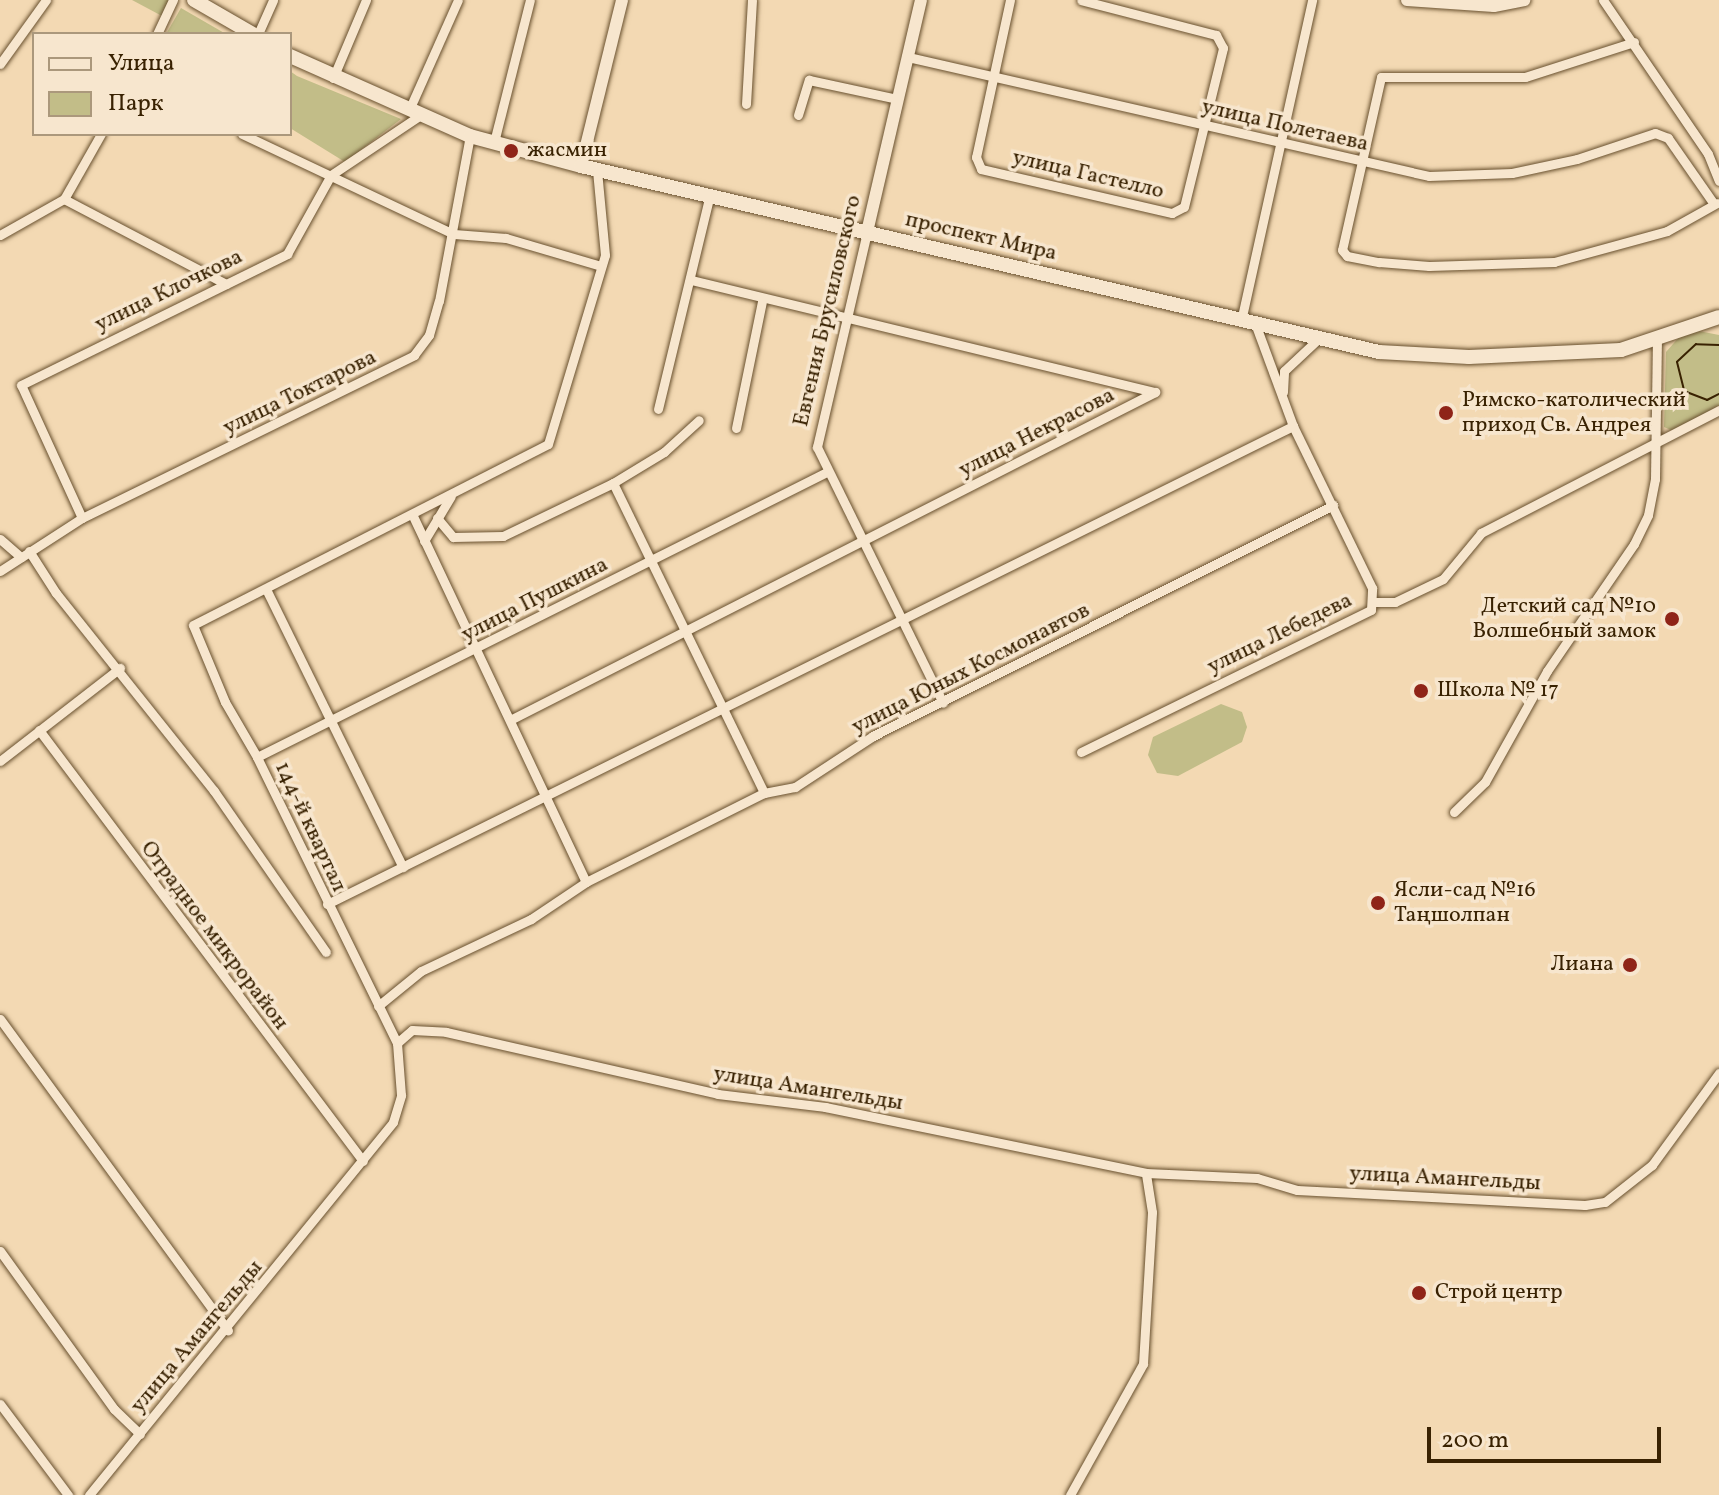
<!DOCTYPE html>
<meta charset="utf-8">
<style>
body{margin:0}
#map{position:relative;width:1719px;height:1495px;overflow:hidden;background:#f3d9b3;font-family:Vollkorn,serif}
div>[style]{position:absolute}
.green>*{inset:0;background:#c2bd88}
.roads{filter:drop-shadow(0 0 2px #68502e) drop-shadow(0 0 2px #68502e)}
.minor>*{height:9px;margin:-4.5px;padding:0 4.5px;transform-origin:4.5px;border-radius:4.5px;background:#f7e6ce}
.tertiary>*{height:12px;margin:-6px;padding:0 6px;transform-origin:6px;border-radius:6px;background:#f7e6ce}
.secondary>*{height:14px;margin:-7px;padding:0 7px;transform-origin:7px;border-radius:7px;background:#f7e6ce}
.tram>*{height:2px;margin:-1px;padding:0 1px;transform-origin:1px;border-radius:1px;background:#392202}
.dots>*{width:22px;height:22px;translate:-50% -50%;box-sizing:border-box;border:4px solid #f7e6ce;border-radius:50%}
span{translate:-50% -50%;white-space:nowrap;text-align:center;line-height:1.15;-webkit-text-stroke:7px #f7e6ce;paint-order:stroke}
.street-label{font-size:22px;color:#392202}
.poi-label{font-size:22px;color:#392202}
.left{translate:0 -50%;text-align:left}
.right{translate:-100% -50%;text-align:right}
.legend{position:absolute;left:32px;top:32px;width:260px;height:104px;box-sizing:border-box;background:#f7e6ce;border:2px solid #ab987c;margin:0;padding:10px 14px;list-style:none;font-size:24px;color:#392202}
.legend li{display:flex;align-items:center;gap:16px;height:40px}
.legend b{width:40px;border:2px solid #ab987c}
.scale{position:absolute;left:1427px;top:1427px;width:234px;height:36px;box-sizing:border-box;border:4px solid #392202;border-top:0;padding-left:10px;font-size:24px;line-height:28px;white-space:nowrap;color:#392202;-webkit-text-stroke:6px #f7e6ce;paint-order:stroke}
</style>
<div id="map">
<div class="green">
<div style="clip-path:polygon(132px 0,170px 0,162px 16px)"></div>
<div style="clip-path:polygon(181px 8px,226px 34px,166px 34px)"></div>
<div style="clip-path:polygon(290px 71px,297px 76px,401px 119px,345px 162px,290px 128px)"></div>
<div style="clip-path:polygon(1699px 331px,1719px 335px,1719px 406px,1673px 431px,1664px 427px,1666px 352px,1680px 336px)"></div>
<div style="clip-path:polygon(1221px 704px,1242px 712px,1247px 727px,1242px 742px,1178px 776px,1157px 773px,1148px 755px,1153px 737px)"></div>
</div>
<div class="roads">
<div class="minor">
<div style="left:1010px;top:0;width:161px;rotate:102.2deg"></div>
<div style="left:976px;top:157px;width:13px;rotate:67deg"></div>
<div style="left:981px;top:169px;width:196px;rotate:13deg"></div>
<div style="left:1172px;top:213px;width:13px;rotate:-27deg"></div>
<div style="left:1184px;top:207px;width:164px;rotate:-76.2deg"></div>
<div style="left:1223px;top:48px;width:15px;rotate:-118deg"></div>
<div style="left:1216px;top:35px;width:139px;rotate:-165.5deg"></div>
<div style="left:1603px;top:0;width:186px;rotate:55.7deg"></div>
<div style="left:1708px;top:154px;width:29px;rotate:68deg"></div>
<div style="left:157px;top:34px;width:38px;rotate:-65deg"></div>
<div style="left:258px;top:34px;width:37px;rotate:-66deg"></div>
<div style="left:1634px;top:42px;width:114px;rotate:162.2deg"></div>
<div style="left:1525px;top:77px;width:144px;rotate:180deg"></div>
<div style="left:1381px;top:77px;width:177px;rotate:102.7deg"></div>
<div style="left:1342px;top:250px;width:8px;rotate:50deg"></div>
<div style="left:1347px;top:256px;width:33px;rotate:11deg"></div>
<div style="left:1379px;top:262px;width:50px;rotate:4.6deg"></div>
<div style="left:1429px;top:266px;width:125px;rotate:-1.8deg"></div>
<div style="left:1554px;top:262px;width:117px;rotate:-15.3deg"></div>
<div style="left:1667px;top:231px;width:57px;rotate:-29.2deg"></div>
<div style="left:908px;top:57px;width:534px;rotate:12.87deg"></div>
<div style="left:1429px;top:176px;width:83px;rotate:-2.1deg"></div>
<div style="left:1512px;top:173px;width:66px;rotate:-12.2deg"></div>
<div style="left:1577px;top:159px;width:82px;rotate:-18.4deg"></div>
<div style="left:1655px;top:133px;width:14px;rotate:21deg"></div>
<div style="left:1668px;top:138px;width:80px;rotate:55.1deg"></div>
<div style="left:0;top:64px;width:79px;rotate:-54.3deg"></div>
<div style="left:333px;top:78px;width:85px;rotate:-67.1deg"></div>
<div style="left:746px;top:104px;width:104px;rotate:-86.7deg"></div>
<div style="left:409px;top:110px;width:120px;rotate:-66deg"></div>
<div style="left:798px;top:115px;width:37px;rotate:-73deg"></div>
<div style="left:809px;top:80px;width:91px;rotate:12.1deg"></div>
<div style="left:242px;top:134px;width:234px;rotate:25.3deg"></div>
<div style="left:454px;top:234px;width:52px;rotate:4.4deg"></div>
<div style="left:506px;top:238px;width:99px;rotate:16.4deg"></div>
<div style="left:494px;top:142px;width:146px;rotate:-75.8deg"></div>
<div style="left:64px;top:199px;width:183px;rotate:27.7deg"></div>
<div style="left:867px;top:232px;width:221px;rotate:103.1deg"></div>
<div style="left:817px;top:447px;width:285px;rotate:63.8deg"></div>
<div style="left:0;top:235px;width:73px;rotate:-29.4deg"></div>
<div style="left:64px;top:199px;width:75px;rotate:-60.4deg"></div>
<div style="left:691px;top:280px;width:477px;rotate:13.6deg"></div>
<div style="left:1241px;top:321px;width:329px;rotate:-77.5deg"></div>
<div style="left:1283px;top:392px;width:21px;rotate:-87deg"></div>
<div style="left:1284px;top:371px;width:45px;rotate:-43.2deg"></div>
<div style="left:658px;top:409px;width:221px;rotate:-76.4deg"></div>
<div style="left:736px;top:428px;width:130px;rotate:-78.4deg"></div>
<div style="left:613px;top:483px;width:345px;rotate:64deg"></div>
<div style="left:412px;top:514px;width:407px;rotate:64.7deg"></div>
<div style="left:82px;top:518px;width:146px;rotate:-114.6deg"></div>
<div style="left:21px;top:385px;width:297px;rotate:-26.2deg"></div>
<div style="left:287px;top:254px;width:90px;rotate:-60.9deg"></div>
<div style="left:331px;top:175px;width:110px;rotate:-33.8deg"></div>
<div style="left:437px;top:518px;width:25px;rotate:50deg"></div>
<div style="left:453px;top:537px;width:50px;rotate:-1.1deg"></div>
<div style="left:503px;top:536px;width:122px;rotate:-25.7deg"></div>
<div style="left:613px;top:483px;width:60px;rotate:-31.3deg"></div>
<div style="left:664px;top:452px;width:47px;rotate:-42.4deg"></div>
<div style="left:0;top:539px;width:28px;rotate:41deg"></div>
<div style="left:424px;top:541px;width:52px;rotate:-59deg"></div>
<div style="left:29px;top:551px;width:50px;rotate:57.3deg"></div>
<div style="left:56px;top:593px;width:253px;rotate:51.4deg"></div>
<div style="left:214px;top:791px;width:196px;rotate:55.2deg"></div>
<div style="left:0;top:571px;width:98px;rotate:-32.9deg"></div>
<div style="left:82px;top:518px;width:370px;rotate:-26.1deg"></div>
<div style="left:414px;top:355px;width:25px;rotate:-53deg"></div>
<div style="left:429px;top:335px;width:35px;rotate:-74deg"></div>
<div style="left:439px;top:301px;width:168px;rotate:-79.4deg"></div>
<div style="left:266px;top:589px;width:310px;rotate:63.8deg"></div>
<div style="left:1373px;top:602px;width:22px"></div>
<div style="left:1395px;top:602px;width:53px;rotate:-25.6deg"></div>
<div style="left:1443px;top:579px;width:60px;rotate:-50.4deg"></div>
<div style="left:1481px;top:533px;width:268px;rotate:-27.3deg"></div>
<div style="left:510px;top:720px;width:724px;rotate:-26.95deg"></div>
<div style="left:39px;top:730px;width:539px;rotate:53.07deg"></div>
<div style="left:1081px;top:752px;width:323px;rotate:-26.1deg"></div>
<div style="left:1371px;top:610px;width:22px;rotate:-87deg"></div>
<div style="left:1372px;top:588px;width:180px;rotate:-116deg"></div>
<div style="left:1293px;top:426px;width:107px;rotate:-110.3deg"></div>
<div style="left:257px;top:757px;width:637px;rotate:-26.57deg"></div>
<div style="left:0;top:761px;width:152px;rotate:-37.8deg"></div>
<div style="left:1454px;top:812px;width:43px;rotate:-44.1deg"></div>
<div style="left:1485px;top:782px;width:127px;rotate:-60.8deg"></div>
<div style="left:1547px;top:671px;width:154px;rotate:-55.6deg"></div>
<div style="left:1634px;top:544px;width:32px;rotate:-64deg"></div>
<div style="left:1648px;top:515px;width:37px;rotate:-79deg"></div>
<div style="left:1655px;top:479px;width:138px;rotate:-89.2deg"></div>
<div style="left:327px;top:904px;width:1078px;rotate:-26.33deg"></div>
<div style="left:378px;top:1006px;width:55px;rotate:-39.1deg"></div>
<div style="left:421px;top:971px;width:122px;rotate:-25.3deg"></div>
<div style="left:531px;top:919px;width:66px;rotate:-33.9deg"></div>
<div style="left:586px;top:882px;width:199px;rotate:-26.6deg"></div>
<div style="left:764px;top:793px;width:32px;rotate:-11deg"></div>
<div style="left:795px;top:787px;width:93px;rotate:-33.2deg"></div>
<div style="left:873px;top:736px;width:515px;rotate:-26.66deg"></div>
<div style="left:0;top:1019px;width:386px;rotate:53.8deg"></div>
<div style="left:397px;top:1043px;width:318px;rotate:-116.1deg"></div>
<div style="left:257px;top:757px;width:64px;rotate:-120.2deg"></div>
<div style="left:225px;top:702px;width:83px;rotate:-112.6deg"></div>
<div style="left:193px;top:625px;width:398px;rotate:-27deg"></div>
<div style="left:548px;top:444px;width:197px;rotate:-73.2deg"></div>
<div style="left:605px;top:255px;width:85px;rotate:-95.4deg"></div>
<div style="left:0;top:1251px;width:195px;rotate:54.2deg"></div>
<div style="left:114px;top:1409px;width:36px;rotate:44deg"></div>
<div style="left:0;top:1404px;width:114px;rotate:53.2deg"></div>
<div style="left:89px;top:1495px;width:481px;rotate:-50.8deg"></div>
<div style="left:393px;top:1122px;width:28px;rotate:-73deg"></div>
<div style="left:401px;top:1095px;width:52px;rotate:-94.4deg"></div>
<div style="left:397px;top:1043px;width:20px;rotate:-41deg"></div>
<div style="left:412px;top:1030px;width:34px;rotate:3deg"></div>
<div style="left:446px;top:1032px;width:279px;rotate:12.8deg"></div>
<div style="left:718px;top:1094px;width:108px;rotate:6.9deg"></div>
<div style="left:825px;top:1107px;width:328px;rotate:11.6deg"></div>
<div style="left:1146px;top:1173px;width:111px;rotate:2.6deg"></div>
<div style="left:1257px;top:1178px;width:42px;rotate:16.7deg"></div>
<div style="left:1297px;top:1190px;width:288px;rotate:3deg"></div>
<div style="left:1585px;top:1205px;width:20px;rotate:-9deg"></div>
<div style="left:1605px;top:1202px;width:60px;rotate:-38.2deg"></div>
<div style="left:1652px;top:1165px;width:114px;rotate:-53.9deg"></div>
<div style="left:1070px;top:1495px;width:150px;rotate:-60.9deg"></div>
<div style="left:1143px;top:1364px;width:152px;rotate:-86.6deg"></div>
<div style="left:1152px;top:1212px;width:39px;rotate:-99deg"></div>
</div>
<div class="tertiary">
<div style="left:1407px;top:0;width:87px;rotate:3.9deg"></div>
<div style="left:1494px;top:6px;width:31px;rotate:-11deg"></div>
<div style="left:581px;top:166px;width:171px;rotate:-76.1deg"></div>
<div style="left:867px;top:232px;width:238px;rotate:-76.9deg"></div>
</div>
<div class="secondary">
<div style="left:194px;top:0;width:68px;rotate:30deg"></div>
<div style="left:290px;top:56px;width:197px;rotate:24deg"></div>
<div style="left:470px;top:136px;width:115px;rotate:15.1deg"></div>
<div style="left:581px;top:166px;width:819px;rotate:13.12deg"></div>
<div style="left:1379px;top:352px;width:90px;rotate:3.2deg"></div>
<div style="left:1469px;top:357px;width:152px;rotate:-2.6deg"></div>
<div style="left:1621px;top:350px;width:103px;rotate:-18.6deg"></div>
</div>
</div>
<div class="tram">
<div style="left:1719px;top:345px;width:23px;rotate:-178deg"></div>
<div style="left:1696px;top:344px;width:26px;rotate:137deg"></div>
<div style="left:1677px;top:362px;width:30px;rotate:76deg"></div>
<div style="left:1684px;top:391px;width:25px;rotate:21deg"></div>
<div style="left:1707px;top:400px;width:13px;rotate:-27deg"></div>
</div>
<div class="dots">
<div style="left:511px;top:151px;background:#8f2418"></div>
<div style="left:1446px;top:413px;background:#8f2418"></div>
<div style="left:1672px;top:619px;background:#8f2418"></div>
<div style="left:1421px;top:691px;background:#8f2418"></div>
<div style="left:1378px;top:903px;background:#8f2418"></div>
<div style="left:1630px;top:965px;background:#8f2418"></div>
<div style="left:1419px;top:1293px;background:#8f2418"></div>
</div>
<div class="street-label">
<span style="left:1285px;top:126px;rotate:13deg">улица Полетаева</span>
<span style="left:1088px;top:175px;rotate:13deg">улица Гастелло</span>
<span style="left:981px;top:237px;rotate:13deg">проспект Мира</span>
<span style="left:169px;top:291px;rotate:-26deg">улица Клочкова</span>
<span style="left:828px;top:311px;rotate:-77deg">Евгения Брусиловского</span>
<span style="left:300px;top:393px;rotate:-26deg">улица Токтарова</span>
<span style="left:1037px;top:433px;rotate:-27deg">улица Некрасова</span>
<span style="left:535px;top:600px;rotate:-27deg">улица Пушкина</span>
<span style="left:1280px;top:634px;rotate:-26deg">улица Лебедева</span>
<span style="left:971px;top:669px;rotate:-27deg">улица Юных Космонавтов</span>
<span style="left:310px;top:827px;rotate:65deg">144-й квартал</span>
<span style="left:214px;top:936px;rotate:53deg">Отрадное микрорайон</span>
<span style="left:808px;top:1089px;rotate:9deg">улица Амангельды</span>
<span style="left:1445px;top:1179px;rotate:3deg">улица Амангельды</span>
<span style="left:197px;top:1337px;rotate:-50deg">улица Амангельды</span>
</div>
<div class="poi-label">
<span class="left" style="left:527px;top:151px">жасмин</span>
<span class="left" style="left:1462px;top:413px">Римско-католический<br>приход Св. Андрея</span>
<span class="right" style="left:1656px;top:619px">Детский сад №10<br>Волшебный замок</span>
<span class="left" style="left:1437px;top:691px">Школа № 17</span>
<span class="left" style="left:1394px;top:903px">Ясли-сад №16<br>Таңшолпан</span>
<span class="right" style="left:1614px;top:965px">Лиана</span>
<span class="left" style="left:1435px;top:1293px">Строй центр</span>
</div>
<ul class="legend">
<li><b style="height:10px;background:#f7e6ce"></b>Улица</li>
<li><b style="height:22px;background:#c2bd88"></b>Парк</li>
</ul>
<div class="scale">200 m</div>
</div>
